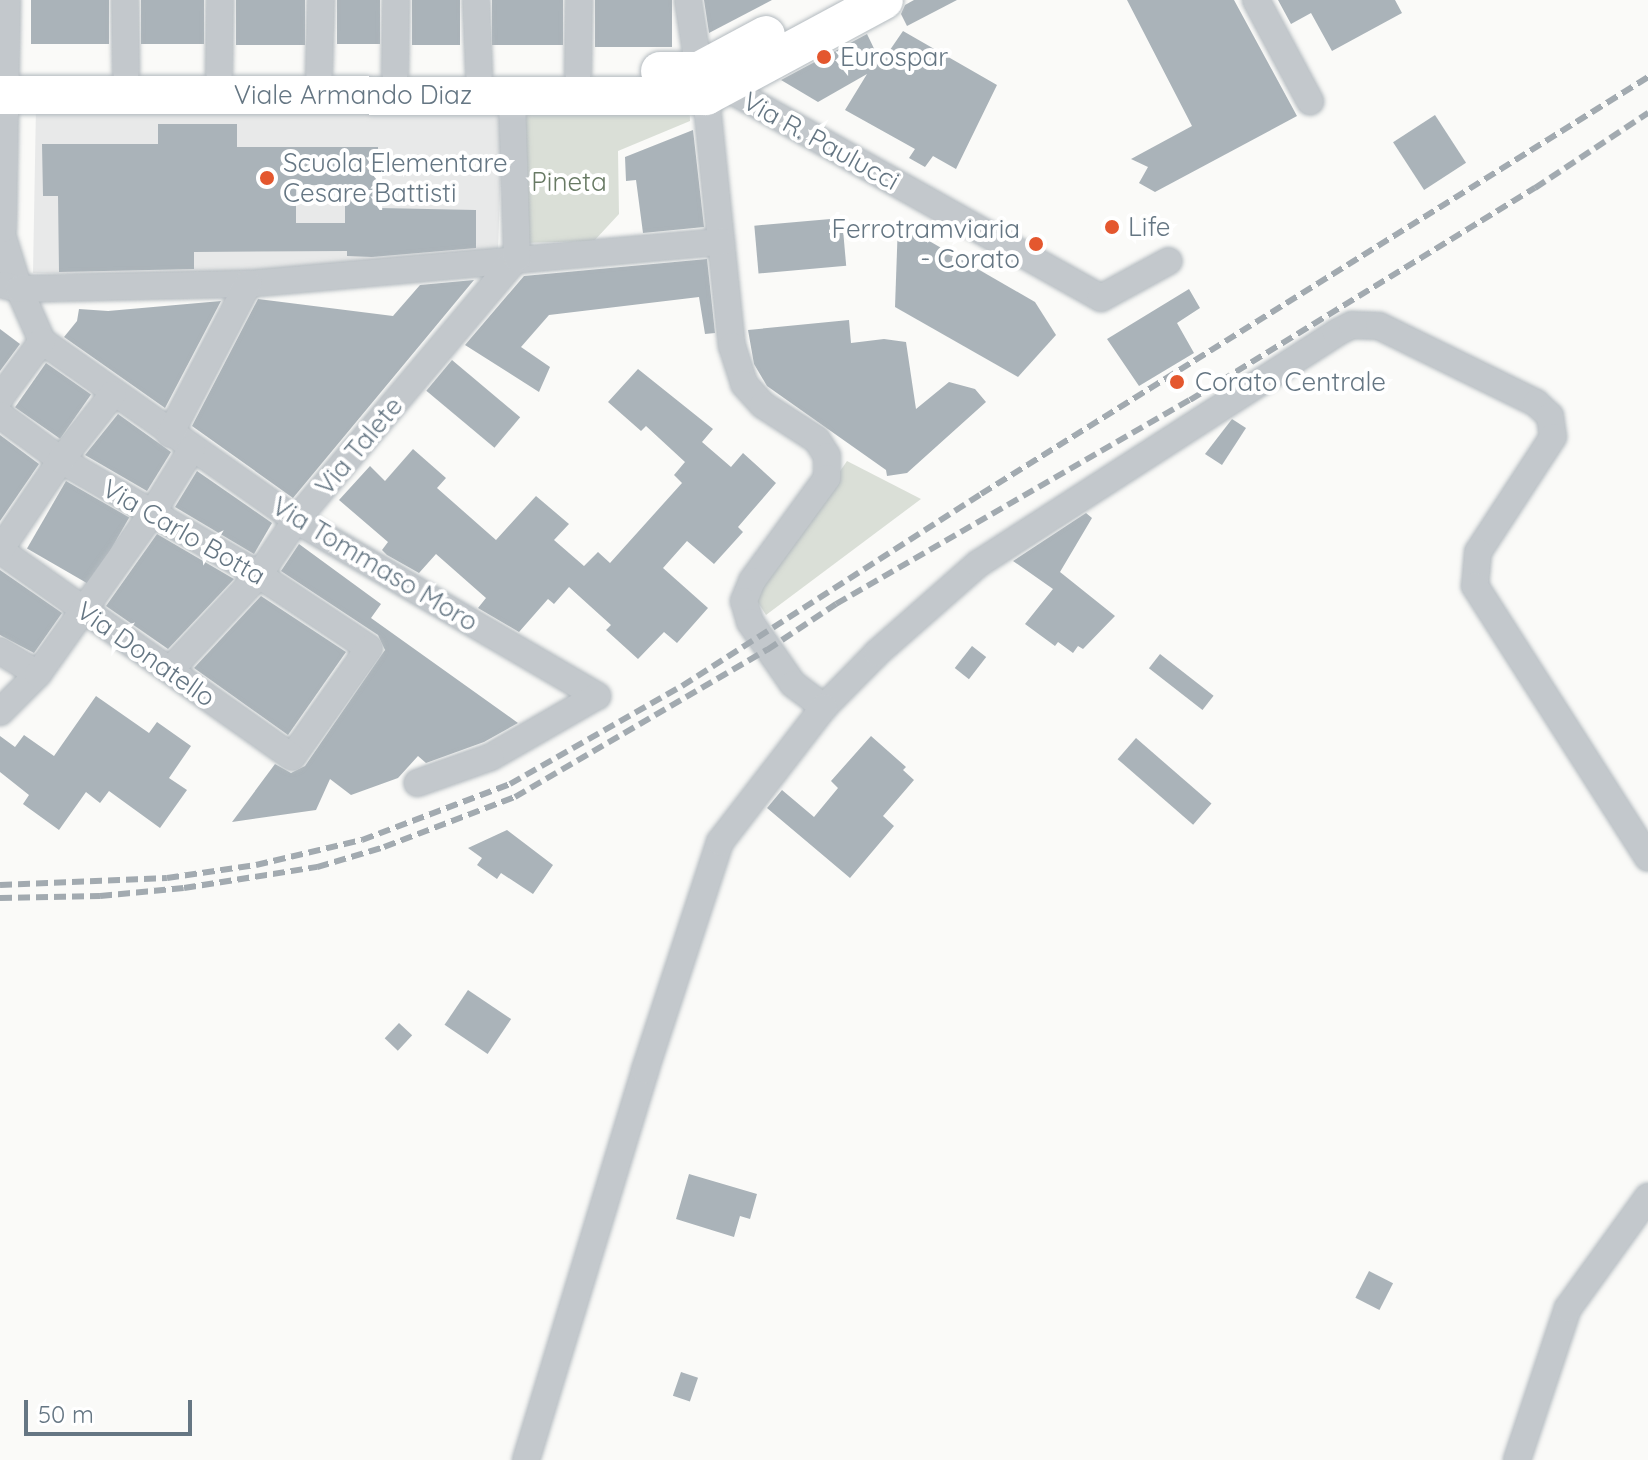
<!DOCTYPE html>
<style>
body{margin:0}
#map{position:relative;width:1648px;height:1460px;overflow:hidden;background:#fafaf8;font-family:Quicksand,sans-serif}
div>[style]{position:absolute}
.built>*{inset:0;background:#e8e9e9}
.green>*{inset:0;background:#dadfd7}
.building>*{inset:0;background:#aab3b9;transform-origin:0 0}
.roads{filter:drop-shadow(0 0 2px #b3babf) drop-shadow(0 0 2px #b3babf)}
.minor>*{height:26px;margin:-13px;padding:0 13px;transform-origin:13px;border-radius:13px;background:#c3c8cc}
.secondary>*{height:38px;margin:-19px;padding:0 19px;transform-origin:19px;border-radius:19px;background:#fff}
.rail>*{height:6px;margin-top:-3px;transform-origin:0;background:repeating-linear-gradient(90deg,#a2aab0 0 12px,transparent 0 18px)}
.dots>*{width:22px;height:22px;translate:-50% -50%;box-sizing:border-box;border:4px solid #fff;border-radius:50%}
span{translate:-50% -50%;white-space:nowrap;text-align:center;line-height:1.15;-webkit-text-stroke:8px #fff;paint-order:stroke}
.poi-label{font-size:26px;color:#657683}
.left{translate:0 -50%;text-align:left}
.right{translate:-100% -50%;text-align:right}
.street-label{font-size:26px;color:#657683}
.park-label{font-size:26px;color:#687a64}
.scale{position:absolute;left:24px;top:1400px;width:168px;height:36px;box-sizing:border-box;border:4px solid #657683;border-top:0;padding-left:10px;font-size:24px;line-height:28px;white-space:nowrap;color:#657683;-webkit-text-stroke:6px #fff;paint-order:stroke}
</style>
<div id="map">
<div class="built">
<div style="clip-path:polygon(36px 106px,503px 106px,498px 251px,255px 278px,33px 273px)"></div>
</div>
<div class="green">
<div style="clip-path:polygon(689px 100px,690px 121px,618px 151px,619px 214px,594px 241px,521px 243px,518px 103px)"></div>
<div style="clip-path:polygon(847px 461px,921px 499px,766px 615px,754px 596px)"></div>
</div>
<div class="building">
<div style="left:31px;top:0;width:78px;height:44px"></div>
<div style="left:141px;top:0;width:63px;height:44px"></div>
<div style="left:236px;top:0;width:69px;height:45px"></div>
<div style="left:337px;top:0;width:43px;height:44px"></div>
<div style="left:412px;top:0;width:48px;height:45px"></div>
<div style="left:492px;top:0;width:71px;height:45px"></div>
<div style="left:595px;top:0;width:77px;height:47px"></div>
<div style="clip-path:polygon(704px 0,772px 0,709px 33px)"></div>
<div style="clip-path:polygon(914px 0,957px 0,907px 26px,901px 14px,905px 5px)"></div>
<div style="clip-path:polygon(1127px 0,1234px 0,1297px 116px,1155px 192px,1139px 183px,1148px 167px,1131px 159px,1192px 126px)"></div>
<div style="clip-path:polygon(1278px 0,1395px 0,1402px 13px,1332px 51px,1311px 13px,1291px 24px)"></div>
<div style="clip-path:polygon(903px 31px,997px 85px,956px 169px,933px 156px,925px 167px,909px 158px,915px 149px,845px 110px,867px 74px,818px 102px,781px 80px,867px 34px,881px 63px)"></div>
<div style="left:1435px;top:115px;width:57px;height:50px;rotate:57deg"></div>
<div style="clip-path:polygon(evenodd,158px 124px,237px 124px,237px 147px,378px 147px,379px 208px,476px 210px,476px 248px,372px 257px,347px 256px,347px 251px,194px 252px,194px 269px,59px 272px,58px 196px,43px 196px,42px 144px,158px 144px,158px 124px,296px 185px,345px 185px,345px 223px,296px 223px,296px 185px)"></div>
<div style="clip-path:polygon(693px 130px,704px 227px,643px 233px,636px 180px,626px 181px,625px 157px)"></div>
<div style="left:842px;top:218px;width:48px;height:88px;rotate:85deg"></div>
<div style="clip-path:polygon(898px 223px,1035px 302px,1056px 335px,1018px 377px,895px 307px)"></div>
<div style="clip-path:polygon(707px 259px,715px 333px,705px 334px,699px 297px,549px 315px,521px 347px,550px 367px,539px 392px,465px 345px,524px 276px)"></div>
<div style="clip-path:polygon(474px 280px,293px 498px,192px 426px,258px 299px,393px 316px,420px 285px)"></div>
<div style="clip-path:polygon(1189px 289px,1200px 308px,1177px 323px,1194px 353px,1139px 386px,1107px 339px)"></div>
<div style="clip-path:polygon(221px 301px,165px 408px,64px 337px,77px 321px,79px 309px,108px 311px)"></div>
<div style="clip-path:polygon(849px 320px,851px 343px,884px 339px,906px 342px,916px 409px,949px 382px,975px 389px,986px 402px,907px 473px,887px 476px,886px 470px,767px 386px,754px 364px,748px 330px)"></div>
<div style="clip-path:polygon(0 329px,20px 344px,0 371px)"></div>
<div style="left:452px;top:360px;width:89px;height:40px;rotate:40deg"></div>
<div style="left:46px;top:363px;width:55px;height:54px;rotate:35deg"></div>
<div style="clip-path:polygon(638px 369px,713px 429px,702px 442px,731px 467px,743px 453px,776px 483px,738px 527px,743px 532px,714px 564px,687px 541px,663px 568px,708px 608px,677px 643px,664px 632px,638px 659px,606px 630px,611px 625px,569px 587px,554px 604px,548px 599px,519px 632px,478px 608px,486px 598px,436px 554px,419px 573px,387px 555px,382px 550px,388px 542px,339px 500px,370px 466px,385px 481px,413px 449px,446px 478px,437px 488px,496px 540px,536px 496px,569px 524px,554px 540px,584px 566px,598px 552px,610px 563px,682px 483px,674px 475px,685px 462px,646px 426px,641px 431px,608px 402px)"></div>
<div style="clip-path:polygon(118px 414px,171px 452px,147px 491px,85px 455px)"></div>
<div style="clip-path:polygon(1232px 419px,1246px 428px,1222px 465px,1205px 454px)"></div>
<div style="clip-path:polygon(0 435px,39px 464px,0 521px)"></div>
<div style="clip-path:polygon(197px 471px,272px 523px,254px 554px,175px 507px)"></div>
<div style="left:66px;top:481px;width:73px;height:78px;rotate:30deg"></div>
<div style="clip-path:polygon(1086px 513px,1092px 518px,1060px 572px,1115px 616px,1083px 649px,1078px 646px,1073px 653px,1058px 642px,1055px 646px,1025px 624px,1053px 589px,1013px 561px)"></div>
<div style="clip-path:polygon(157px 534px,234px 579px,168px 649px,106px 606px)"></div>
<div style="clip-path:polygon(299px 544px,381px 604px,371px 618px,518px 723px,484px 742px,426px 763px,418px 756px,398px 778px,351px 795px,330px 779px,316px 810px,232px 822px,275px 764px,291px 773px,305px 766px,385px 650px,378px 635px,281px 571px)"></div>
<div style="clip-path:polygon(0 570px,62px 613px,34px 653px,0 635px)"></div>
<div style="clip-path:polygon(261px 596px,346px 652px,288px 735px,194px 668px)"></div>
<div style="left:972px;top:646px;width:18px;height:28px;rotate:38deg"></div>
<div style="left:1160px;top:654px;width:68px;height:18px;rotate:38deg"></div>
<div style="clip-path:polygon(96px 696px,149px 733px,157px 722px,191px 746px,169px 778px,187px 790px,160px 828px,109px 791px,100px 803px,86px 792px,59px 830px,23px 804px,29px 795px,0 772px,0 736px,15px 747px,24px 735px,54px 756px)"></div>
<div style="clip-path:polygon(871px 736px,906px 767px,903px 770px,914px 780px,883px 816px,894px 826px,850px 878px,767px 808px,782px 790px,814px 817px,838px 788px,831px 781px)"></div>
<div style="left:1136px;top:738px;width:100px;height:28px;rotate:41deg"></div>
<div style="clip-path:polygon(507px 830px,553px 865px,533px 894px,501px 873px,497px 879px,477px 865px,482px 858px,468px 848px)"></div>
<div style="left:468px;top:990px;width:52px;height:42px;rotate:34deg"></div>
<div style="left:399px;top:1023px;width:18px;height:21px;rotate:43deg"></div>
<div style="clip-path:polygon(689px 1174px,757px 1194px,750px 1219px,740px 1216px,734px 1237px,676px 1219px)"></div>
<div style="left:1369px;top:1271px;width:27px;height:30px;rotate:27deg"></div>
<div style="left:681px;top:1372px;width:18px;height:25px;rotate:19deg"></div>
</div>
<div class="roads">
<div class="minor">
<div style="left:125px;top:0;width:71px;rotate:89.2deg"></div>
<div style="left:476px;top:0;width:73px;rotate:87.6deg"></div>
<div style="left:688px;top:0;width:72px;rotate:81.2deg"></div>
<div style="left:699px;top:71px;width:26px;rotate:74deg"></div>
<div style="left:706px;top:96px;width:251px;rotate:84.1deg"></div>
<div style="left:732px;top:346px;width:40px;rotate:72deg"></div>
<div style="left:744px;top:384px;width:28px;rotate:48deg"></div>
<div style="left:763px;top:405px;width:64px;rotate:32.9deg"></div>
<div style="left:817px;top:440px;width:19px;rotate:58deg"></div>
<div style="left:827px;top:456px;width:22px;rotate:90deg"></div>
<div style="left:827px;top:478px;width:127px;rotate:126.1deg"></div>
<div style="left:752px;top:581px;width:22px;rotate:112deg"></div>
<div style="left:744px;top:601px;width:22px;rotate:74deg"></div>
<div style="left:750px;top:622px;width:75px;rotate:55.3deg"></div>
<div style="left:793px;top:684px;width:39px;rotate:37deg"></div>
<div style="left:824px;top:707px;width:76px;rotate:-45.5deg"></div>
<div style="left:877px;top:653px;width:135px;rotate:-41.4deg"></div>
<div style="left:978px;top:564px;width:426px;rotate:-32.8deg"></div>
<div style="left:1336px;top:333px;width:18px;rotate:-27deg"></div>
<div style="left:1352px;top:325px;width:27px;rotate:2deg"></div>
<div style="left:1379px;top:326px;width:175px;rotate:26.1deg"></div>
<div style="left:1536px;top:403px;width:19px;rotate:43deg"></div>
<div style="left:1550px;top:416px;width:21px;rotate:82deg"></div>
<div style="left:1553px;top:437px;width:137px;rotate:123.1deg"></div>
<div style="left:1478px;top:552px;width:34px;rotate:95deg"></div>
<div style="left:1475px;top:586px;width:322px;rotate:57.5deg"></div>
<div style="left:1256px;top:0;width:115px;rotate:61.9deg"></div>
<div style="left:219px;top:72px;width:72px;rotate:-89.2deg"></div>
<div style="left:319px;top:72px;width:72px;rotate:-88.4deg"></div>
<div style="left:395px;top:72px;width:72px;rotate:-89.2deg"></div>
<div style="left:578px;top:72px;width:72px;rotate:-89.2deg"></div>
<div style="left:725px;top:87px;width:431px;rotate:29.3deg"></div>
<div style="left:1101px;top:298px;width:77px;rotate:-28.6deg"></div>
<div style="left:0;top:228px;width:64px;rotate:72.7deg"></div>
<div style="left:19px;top:289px;width:57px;rotate:66.1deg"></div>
<div style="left:42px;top:341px;width:311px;rotate:35.2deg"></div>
<div style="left:296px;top:520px;width:349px;rotate:30.3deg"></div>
<div style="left:597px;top:696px;width:122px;rotate:150.1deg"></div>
<div style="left:491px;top:757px;width:78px;rotate:160.6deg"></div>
<div style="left:3px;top:229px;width:229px;rotate:-89deg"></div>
<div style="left:3px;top:285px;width:16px;rotate:14deg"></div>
<div style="left:19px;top:289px;width:229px;rotate:-1.3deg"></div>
<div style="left:248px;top:284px;width:475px;rotate:-5.1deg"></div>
<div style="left:0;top:398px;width:71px;rotate:-53.6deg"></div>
<div style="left:0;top:415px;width:76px;rotate:36.4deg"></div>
<div style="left:61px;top:460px;width:229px;rotate:30.1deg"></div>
<div style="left:259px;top:575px;width:132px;rotate:33.6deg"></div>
<div style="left:369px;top:648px;width:133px;rotate:125.2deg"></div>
<div style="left:292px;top:757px;width:358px;rotate:-144.7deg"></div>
<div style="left:170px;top:434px;width:169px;rotate:-62.5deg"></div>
<div style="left:0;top:550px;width:109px;rotate:-55.9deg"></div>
<div style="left:61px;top:460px;width:84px;rotate:-51.8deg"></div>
<div style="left:0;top:651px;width:44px;rotate:31.2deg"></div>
<div style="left:170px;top:670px;width:130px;rotate:-46.9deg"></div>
<div style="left:259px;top:575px;width:66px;rotate:-56.1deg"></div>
<div style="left:296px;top:520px;width:343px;rotate:-49.9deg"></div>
<div style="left:517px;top:258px;width:162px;rotate:-91.8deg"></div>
<div style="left:0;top:712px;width:54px;rotate:-45deg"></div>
<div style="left:38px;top:674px;width:195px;rotate:-54.6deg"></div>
<div style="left:151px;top:515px;width:78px;rotate:-58.2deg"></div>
<div style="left:526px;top:1460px;width:408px;rotate:-73deg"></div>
<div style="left:645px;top:1070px;width:240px;rotate:-71.8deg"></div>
<div style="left:720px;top:842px;width:170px;rotate:-52.4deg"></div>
<div style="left:1517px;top:1460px;width:160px;rotate:-71.5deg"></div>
<div style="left:1568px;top:1308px;width:137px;rotate:-54.2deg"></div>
</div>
<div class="secondary">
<div style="left:660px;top:71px;width:39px"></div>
<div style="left:699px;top:71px;width:76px;rotate:-28.2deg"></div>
<div style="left:0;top:95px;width:706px;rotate:0.08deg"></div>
<div style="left:706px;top:96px;width:202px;rotate:-28.3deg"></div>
</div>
</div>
<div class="rail">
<div style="left:0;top:885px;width:167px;rotate:-2.4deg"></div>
<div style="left:167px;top:878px;width:90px;rotate:-8.3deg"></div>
<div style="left:256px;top:865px;width:109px;rotate:-13.3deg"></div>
<div style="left:362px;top:840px;width:158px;rotate:-20.7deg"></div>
<div style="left:510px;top:784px;width:198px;rotate:-29.7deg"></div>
<div style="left:682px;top:686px;width:355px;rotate:-32.7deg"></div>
<div style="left:981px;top:494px;width:787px;rotate:-32.01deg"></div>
<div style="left:0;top:898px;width:100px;rotate:-1.1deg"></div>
<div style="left:100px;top:896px;width:84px;rotate:-5.4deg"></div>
<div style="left:184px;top:888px;width:135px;rotate:-9deg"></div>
<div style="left:317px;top:867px;width:70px;rotate:-16.6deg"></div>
<div style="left:384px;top:847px;width:140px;rotate:-20.9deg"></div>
<div style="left:515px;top:797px;width:292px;rotate:-30.3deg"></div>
<div style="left:767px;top:650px;width:83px;rotate:-33.7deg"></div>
<div style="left:836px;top:604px;width:409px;rotate:-30deg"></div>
<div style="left:1190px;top:400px;width:405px;rotate:-31.6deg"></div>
<div style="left:1535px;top:188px;width:136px;rotate:-33.6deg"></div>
</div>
<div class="dots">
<div style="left:824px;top:57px;background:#e4572e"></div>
<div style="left:267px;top:178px;background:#e4572e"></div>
<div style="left:1112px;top:227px;background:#e4572e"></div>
<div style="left:1036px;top:244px;background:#e4572e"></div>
<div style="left:1177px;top:382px;background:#e4572e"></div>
</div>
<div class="poi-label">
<span class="left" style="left:840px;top:57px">Eurospar</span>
<span class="left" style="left:283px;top:178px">Scuola Elementare<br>Cesare Battisti</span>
<span class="left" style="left:1128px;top:227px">Life</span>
<span class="right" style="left:1020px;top:244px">Ferrotramviaria<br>- Corato</span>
<span class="left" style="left:1195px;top:382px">Corato Centrale</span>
</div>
<div class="street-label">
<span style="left:353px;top:95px">Viale Armando Diaz</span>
<span style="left:821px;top:141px;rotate:29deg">Via R. Paulucci</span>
<span style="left:359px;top:446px;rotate:-50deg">Via Talete</span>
<span style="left:184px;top:532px;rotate:30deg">Via Carlo Botta</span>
<span style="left:375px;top:564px;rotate:31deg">Via Tommaso Moro</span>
<span style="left:146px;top:654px;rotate:35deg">Via Donatello</span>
</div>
<div class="park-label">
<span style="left:569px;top:182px">Pineta</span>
</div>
<div class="scale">50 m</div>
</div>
